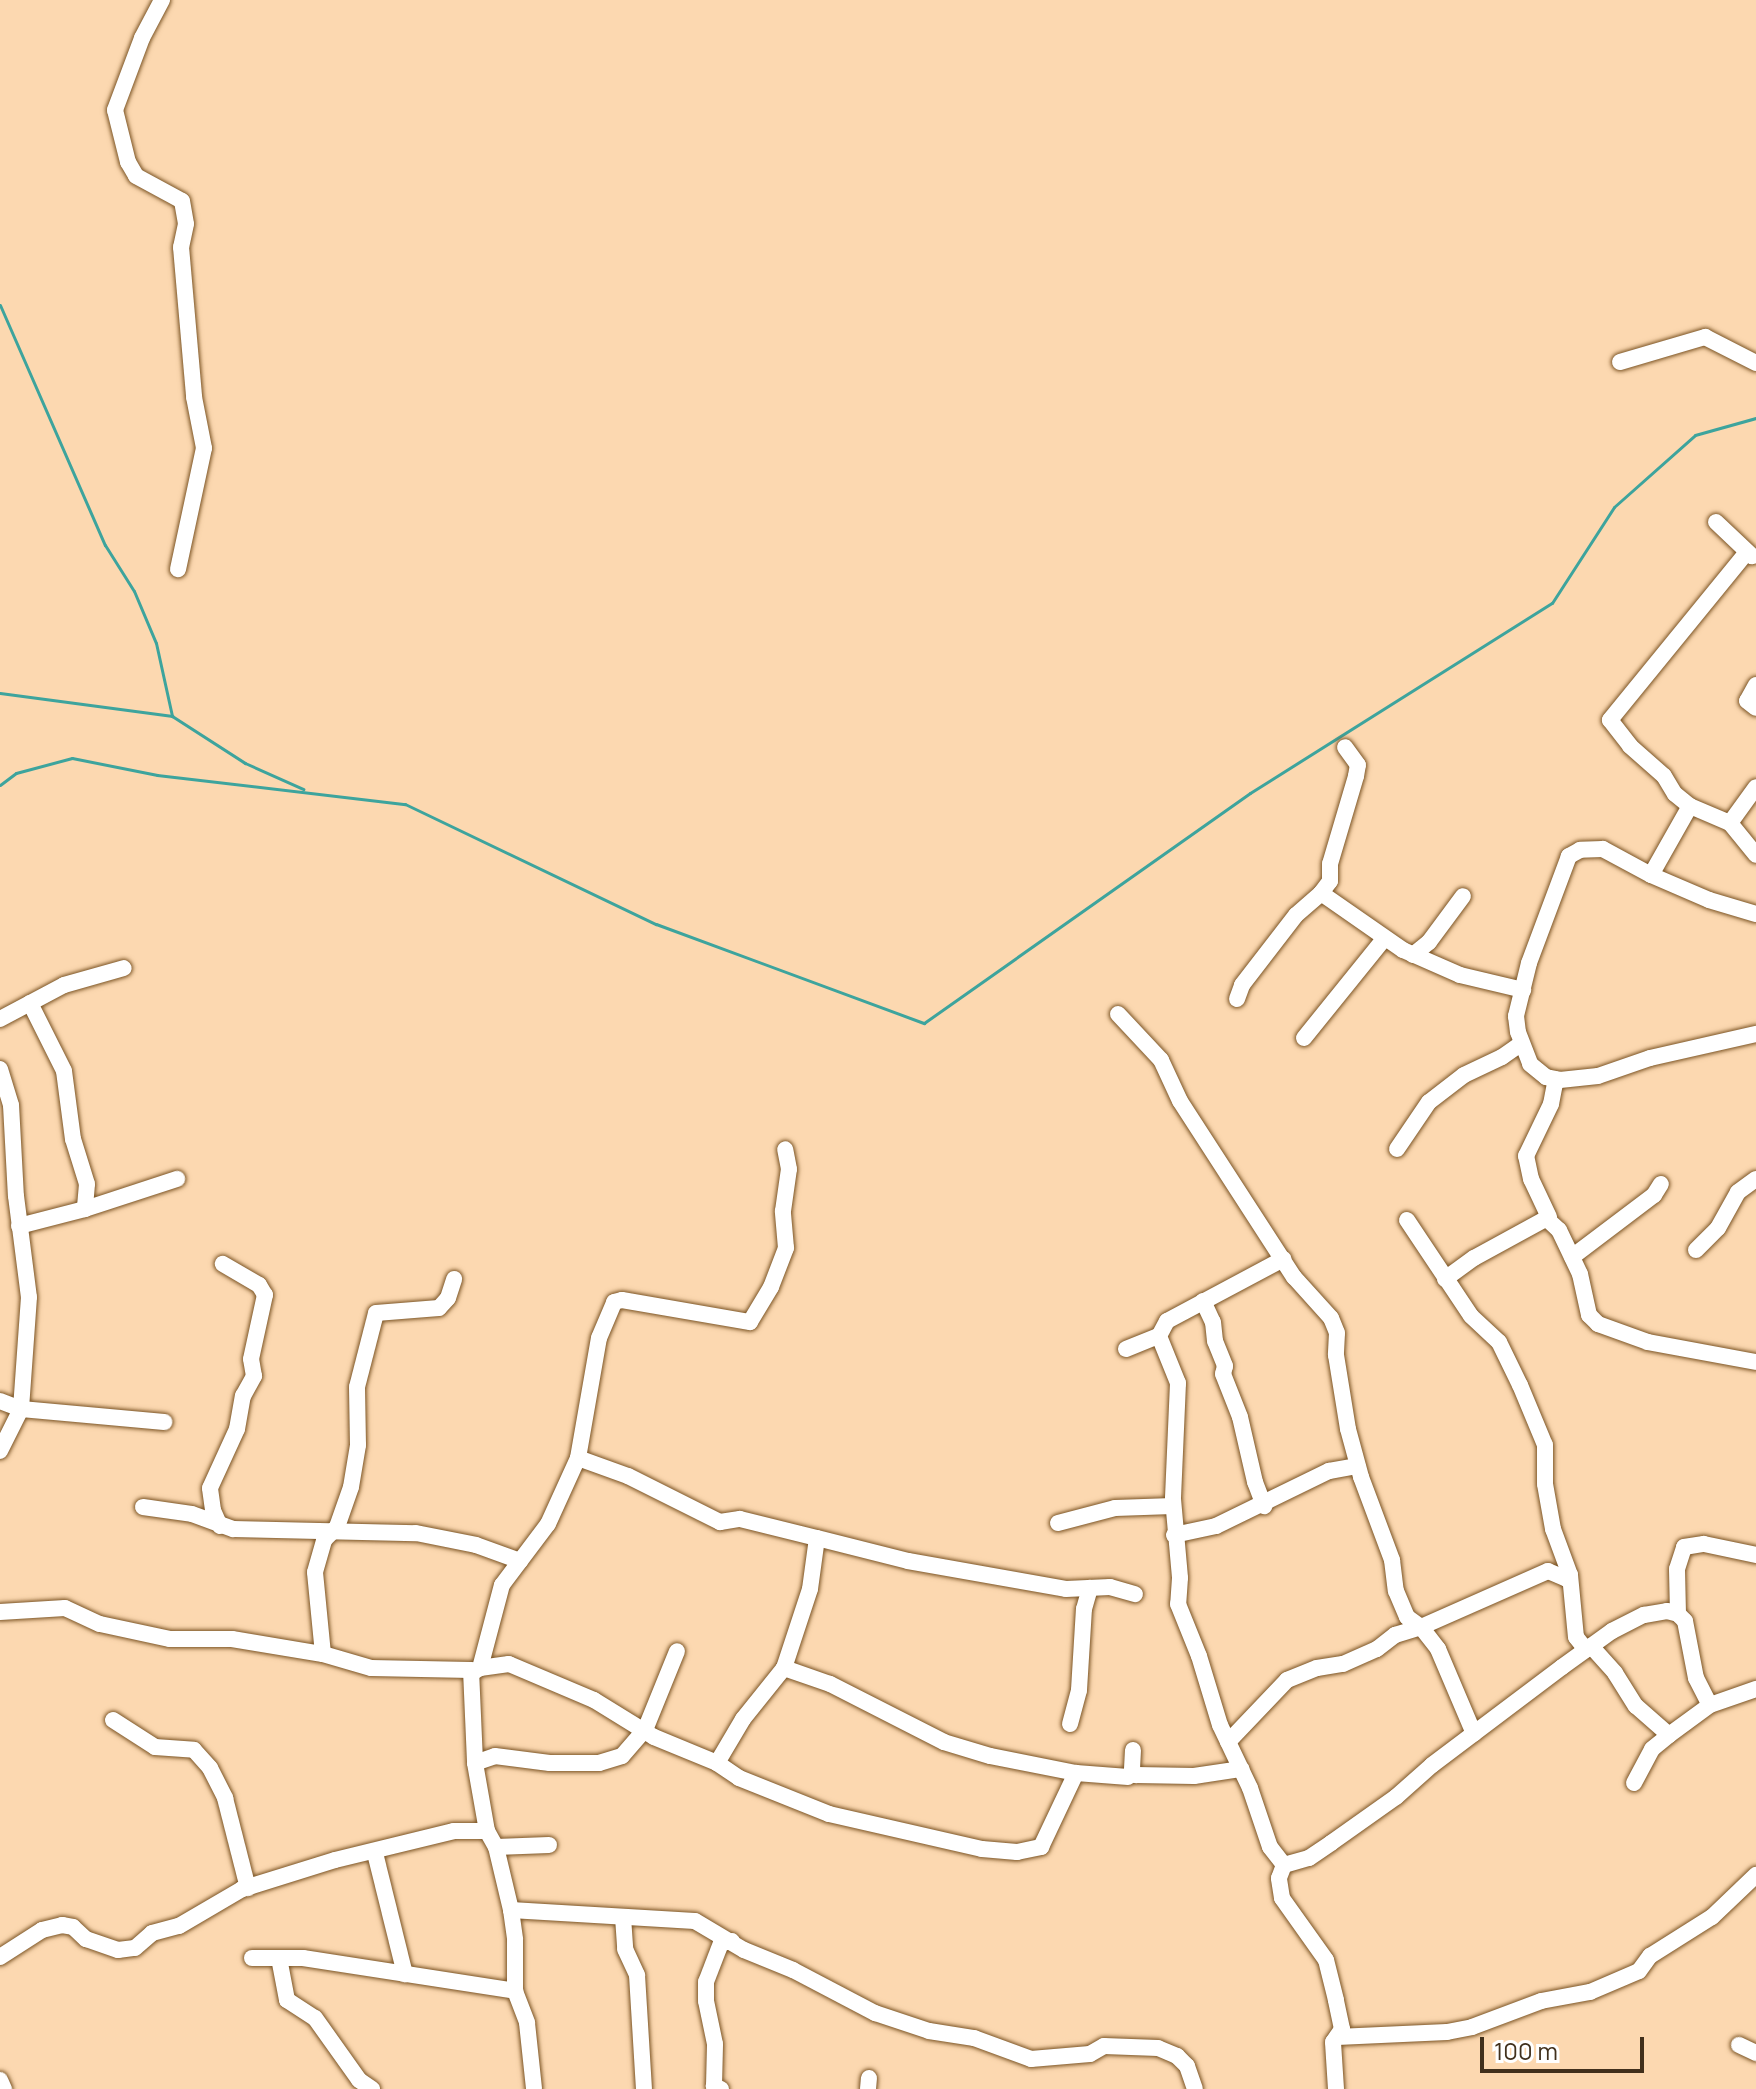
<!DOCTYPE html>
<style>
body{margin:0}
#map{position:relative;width:1756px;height:2089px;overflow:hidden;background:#fcd8b0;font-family:Manrope,sans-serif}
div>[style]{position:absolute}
.stream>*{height:3px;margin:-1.5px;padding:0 1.5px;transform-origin:1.5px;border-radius:1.5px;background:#3da49d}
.roads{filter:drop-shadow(0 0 2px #7b5424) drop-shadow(0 0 2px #7b5424)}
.minor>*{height:16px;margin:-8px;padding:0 8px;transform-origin:8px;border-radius:8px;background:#fff}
span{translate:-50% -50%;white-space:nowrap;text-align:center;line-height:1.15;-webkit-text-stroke:8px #fff;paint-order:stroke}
.scale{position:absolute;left:1480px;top:2037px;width:164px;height:36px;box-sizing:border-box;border:4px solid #41301c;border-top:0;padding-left:10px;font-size:24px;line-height:28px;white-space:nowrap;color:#41301c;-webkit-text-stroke:6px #fff;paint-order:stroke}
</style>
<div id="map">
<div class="stream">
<div style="left:0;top:305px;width:262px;rotate:66.4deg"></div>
<div style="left:105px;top:545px;width:54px;rotate:57.8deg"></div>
<div style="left:134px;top:591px;width:56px;rotate:67.1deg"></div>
<div style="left:156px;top:643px;width:75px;rotate:77.6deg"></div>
<div style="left:0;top:693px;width:174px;rotate:7.6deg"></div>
<div style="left:172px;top:716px;width:87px;rotate:32.8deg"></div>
<div style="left:245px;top:763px;width:64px;rotate:24.1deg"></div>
<div style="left:0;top:785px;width:20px;rotate:-37deg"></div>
<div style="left:16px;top:773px;width:58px;rotate:-15deg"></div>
<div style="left:72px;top:758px;width:87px;rotate:11.3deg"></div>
<div style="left:157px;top:775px;width:250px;rotate:6.7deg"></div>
<div style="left:405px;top:804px;width:278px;rotate:25.6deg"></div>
<div style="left:656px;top:924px;width:286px;rotate:20.3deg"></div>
<div style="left:924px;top:1023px;width:399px;rotate:-35.2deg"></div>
<div style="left:1250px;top:793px;width:357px;rotate:-32.2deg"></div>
<div style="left:1552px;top:603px;width:114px;rotate:-57.1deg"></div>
<div style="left:1614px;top:507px;width:108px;rotate:-41.6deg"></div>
<div style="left:1695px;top:435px;width:63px;rotate:-15.6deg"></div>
</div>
<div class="roads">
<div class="minor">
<div style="left:162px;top:0;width:43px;rotate:117.8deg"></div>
<div style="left:142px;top:38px;width:77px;rotate:110.6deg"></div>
<div style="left:115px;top:110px;width:54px;rotate:76deg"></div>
<div style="left:128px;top:162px;width:16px;rotate:60deg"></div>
<div style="left:136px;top:176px;width:52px;rotate:28.5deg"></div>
<div style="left:182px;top:201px;width:23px;rotate:80deg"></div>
<div style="left:186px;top:224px;width:24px;rotate:102deg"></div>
<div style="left:181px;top:247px;width:151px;rotate:85deg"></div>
<div style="left:194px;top:397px;width:52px;rotate:78.9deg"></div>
<div style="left:204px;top:448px;width:124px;rotate:102.1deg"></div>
<div style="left:1620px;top:362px;width:89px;rotate:-16.4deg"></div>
<div style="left:1705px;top:337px;width:57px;rotate:27deg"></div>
<div style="left:1716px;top:522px;width:50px;rotate:43.4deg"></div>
<div style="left:1747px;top:552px;width:217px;rotate:129.2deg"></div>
<div style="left:1610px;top:720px;width:33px;rotate:52deg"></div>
<div style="left:1630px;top:746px;width:45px;rotate:41.4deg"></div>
<div style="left:1664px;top:776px;width:21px;rotate:59deg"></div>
<div style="left:1675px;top:794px;width:19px;rotate:39deg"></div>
<div style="left:1690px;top:806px;width:43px;rotate:23deg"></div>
<div style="left:1730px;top:823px;width:41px;rotate:50.9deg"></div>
<div style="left:1756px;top:685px;width:18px;rotate:119deg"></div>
<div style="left:1747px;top:701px;width:11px;rotate:38deg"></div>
<div style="left:1690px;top:806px;width:79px;rotate:119.5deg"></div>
<div style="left:1651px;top:875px;width:55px;rotate:-151.6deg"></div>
<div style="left:1603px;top:849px;width:23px;rotate:178deg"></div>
<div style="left:1580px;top:850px;width:13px;rotate:151deg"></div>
<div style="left:1569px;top:856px;width:114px;rotate:110.5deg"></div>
<div style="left:1529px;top:963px;width:55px;rotate:103.8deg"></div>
<div style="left:1516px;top:1016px;width:16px;rotate:83deg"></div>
<div style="left:1518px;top:1032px;width:34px;rotate:69deg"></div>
<div style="left:1530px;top:1064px;width:21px;rotate:39deg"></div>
<div style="left:1546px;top:1077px;width:14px;rotate:12deg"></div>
<div style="left:1560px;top:1080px;width:38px;rotate:-6deg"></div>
<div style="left:1598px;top:1076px;width:55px;rotate:-19.1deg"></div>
<div style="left:1650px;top:1058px;width:109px;rotate:-12.8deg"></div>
<div style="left:1730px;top:823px;width:44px;rotate:-54.2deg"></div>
<div style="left:1651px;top:875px;width:63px;rotate:23.3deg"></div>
<div style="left:1709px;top:900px;width:49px;rotate:16.6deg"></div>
<div style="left:1321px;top:893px;width:15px;rotate:-53deg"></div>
<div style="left:1330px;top:881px;width:17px;rotate:-90deg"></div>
<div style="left:1330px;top:864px;width:92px;rotate:-73.5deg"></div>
<div style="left:1356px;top:776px;width:11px;rotate:-80deg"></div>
<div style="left:1358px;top:765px;width:22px;rotate:-126deg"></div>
<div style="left:1413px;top:955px;width:21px;rotate:-39deg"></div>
<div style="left:1429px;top:942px;width:57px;rotate:-53.5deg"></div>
<div style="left:1237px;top:999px;width:15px;rotate:-70deg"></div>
<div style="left:1242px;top:985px;width:88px;rotate:-52.4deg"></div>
<div style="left:1296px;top:915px;width:33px;rotate:-41deg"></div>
<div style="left:1321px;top:893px;width:100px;rotate:34.8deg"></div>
<div style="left:1403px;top:950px;width:62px;rotate:23.7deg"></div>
<div style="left:1460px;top:975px;width:65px;rotate:13.4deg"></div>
<div style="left:30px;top:1003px;width:76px;rotate:63.4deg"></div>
<div style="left:64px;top:1071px;width:69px;rotate:82.5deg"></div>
<div style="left:73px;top:1139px;width:47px;rotate:72.7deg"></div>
<div style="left:87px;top:1184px;width:25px;rotate:95deg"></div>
<div style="left:1118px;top:1014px;width:63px;rotate:46.9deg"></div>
<div style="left:1161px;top:1060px;width:45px;rotate:65.1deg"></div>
<div style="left:1180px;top:1101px;width:210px;rotate:57.1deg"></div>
<div style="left:1294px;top:1277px;width:55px;rotate:47.9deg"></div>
<div style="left:1331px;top:1318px;width:16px;rotate:68deg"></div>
<div style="left:1337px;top:1333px;width:22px;rotate:93deg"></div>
<div style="left:1336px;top:1355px;width:75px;rotate:80.8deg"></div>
<div style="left:1348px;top:1429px;width:50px;rotate:74.8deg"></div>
<div style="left:1361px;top:1477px;width:89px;rotate:69.5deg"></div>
<div style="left:1392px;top:1560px;width:31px;rotate:83deg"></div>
<div style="left:1396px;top:1591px;width:28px;rotate:67deg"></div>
<div style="left:1407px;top:1617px;width:17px;rotate:36deg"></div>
<div style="left:1421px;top:1627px;width:139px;rotate:-23.8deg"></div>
<div style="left:1548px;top:1571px;width:21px;rotate:23deg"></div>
<div style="left:1567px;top:1579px;width:5px;rotate:-53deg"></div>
<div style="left:0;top:1019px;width:72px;rotate:-28deg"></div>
<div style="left:64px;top:985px;width:62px;rotate:-15.8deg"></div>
<div style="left:1304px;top:1038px;width:127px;rotate:-51.1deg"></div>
<div style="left:0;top:1069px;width:38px;rotate:73deg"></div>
<div style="left:11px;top:1105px;width:91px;rotate:86.9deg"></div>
<div style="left:16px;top:1196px;width:102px;rotate:82.7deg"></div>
<div style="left:29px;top:1297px;width:112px;rotate:94.1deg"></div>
<div style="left:21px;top:1409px;width:47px;rotate:116.6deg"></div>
<div style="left:1397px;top:1149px;width:57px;rotate:-55.8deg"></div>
<div style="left:1429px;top:1102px;width:44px;rotate:-37.6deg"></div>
<div style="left:1464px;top:1075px;width:42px;rotate:-25.3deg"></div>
<div style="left:1502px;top:1057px;width:24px;rotate:-35deg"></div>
<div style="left:1547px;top:1219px;width:16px;rotate:43deg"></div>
<div style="left:1559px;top:1230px;width:49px;rotate:64.5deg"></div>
<div style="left:1580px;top:1274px;width:42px;rotate:77.6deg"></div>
<div style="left:1589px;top:1315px;width:13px;rotate:45deg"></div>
<div style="left:1598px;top:1324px;width:53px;rotate:19.8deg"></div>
<div style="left:1648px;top:1342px;width:110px;rotate:10.5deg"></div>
<div style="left:1407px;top:1220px;width:115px;rotate:56.3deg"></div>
<div style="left:1471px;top:1316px;width:38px;rotate:43deg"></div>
<div style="left:1499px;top:1342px;width:48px;rotate:64deg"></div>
<div style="left:1520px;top:1385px;width:65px;rotate:67.4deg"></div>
<div style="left:1545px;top:1445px;width:39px;rotate:90deg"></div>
<div style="left:1545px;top:1484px;width:46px;rotate:79.9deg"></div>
<div style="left:1553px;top:1529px;width:49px;rotate:69.7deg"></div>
<div style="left:1570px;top:1575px;width:62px;rotate:84.5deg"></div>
<div style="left:1576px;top:1637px;width:16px;rotate:52deg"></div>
<div style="left:19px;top:1226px;width:68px;rotate:-14.4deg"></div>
<div style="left:85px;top:1209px;width:97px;rotate:-18.1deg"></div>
<div style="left:1696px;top:1250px;width:31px;rotate:-45deg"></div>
<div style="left:1718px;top:1228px;width:41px;rotate:-60.9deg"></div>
<div style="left:1738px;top:1192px;width:22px;rotate:-36deg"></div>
<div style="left:1572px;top:1257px;width:103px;rotate:-37.1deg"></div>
<div style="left:1654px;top:1195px;width:13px;rotate:-58deg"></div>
<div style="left:1445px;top:1279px;width:36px;rotate:-36deg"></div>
<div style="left:1474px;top:1258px;width:85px;rotate:-28.7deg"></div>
<div style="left:1549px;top:1217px;width:42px;rotate:-115.3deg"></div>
<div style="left:1531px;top:1179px;width:24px;rotate:-102deg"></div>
<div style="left:1526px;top:1156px;width:58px;rotate:-64.3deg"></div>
<div style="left:1551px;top:1104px;width:25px;rotate:-79deg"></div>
<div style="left:1203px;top:1301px;width:23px;rotate:65deg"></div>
<div style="left:1213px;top:1322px;width:19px;rotate:84deg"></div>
<div style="left:1215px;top:1341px;width:27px;rotate:68deg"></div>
<div style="left:1225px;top:1366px;width:8px;rotate:104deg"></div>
<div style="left:1223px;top:1374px;width:46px;rotate:68.4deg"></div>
<div style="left:1240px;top:1417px;width:67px;rotate:77deg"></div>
<div style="left:1255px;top:1482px;width:26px;rotate:69deg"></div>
<div style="left:1159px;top:1336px;width:17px;rotate:-62deg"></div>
<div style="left:1167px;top:1321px;width:132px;rotate:-28.1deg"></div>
<div style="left:1126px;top:1349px;width:35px;rotate:-22deg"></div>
<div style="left:1159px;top:1336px;width:51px;rotate:68deg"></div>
<div style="left:1178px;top:1383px;width:116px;rotate:92.5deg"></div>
<div style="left:1173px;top:1499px;width:79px;rotate:84.9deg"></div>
<div style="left:1180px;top:1578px;width:26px;rotate:94deg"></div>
<div style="left:1178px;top:1604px;width:56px;rotate:68deg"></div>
<div style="left:1199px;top:1656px;width:72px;rotate:73.1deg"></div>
<div style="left:1220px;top:1725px;width:70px;rotate:64.5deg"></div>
<div style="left:1250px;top:1788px;width:62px;rotate:71.3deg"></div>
<div style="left:1270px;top:1847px;width:23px;rotate:52deg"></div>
<div style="left:0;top:1401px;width:22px;rotate:21deg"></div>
<div style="left:21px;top:1409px;width:144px;rotate:5.2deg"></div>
<div style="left:578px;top:1458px;width:53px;rotate:19.8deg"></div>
<div style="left:628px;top:1476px;width:103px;rotate:26.6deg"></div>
<div style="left:720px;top:1522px;width:20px;rotate:-9deg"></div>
<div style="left:740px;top:1519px;width:79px;rotate:13.9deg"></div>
<div style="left:143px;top:1507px;width:49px;rotate:8.1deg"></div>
<div style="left:192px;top:1514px;width:44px;rotate:20.1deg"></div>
<div style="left:233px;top:1529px;width:183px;rotate:1.3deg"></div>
<div style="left:416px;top:1533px;width:61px;rotate:11.3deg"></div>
<div style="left:476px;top:1545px;width:47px;rotate:20deg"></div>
<div style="left:1058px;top:1523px;width:59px;rotate:-14.7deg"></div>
<div style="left:1115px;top:1508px;width:58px;rotate:-2deg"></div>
<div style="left:220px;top:1526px;width:17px;rotate:-114deg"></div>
<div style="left:213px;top:1510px;width:22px;rotate:-98deg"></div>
<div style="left:210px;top:1488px;width:65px;rotate:-65.4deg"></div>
<div style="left:237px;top:1429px;width:34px;rotate:-80deg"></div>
<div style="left:243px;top:1396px;width:23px;rotate:-61deg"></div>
<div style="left:254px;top:1376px;width:17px;rotate:-100deg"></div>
<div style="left:251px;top:1359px;width:66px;rotate:-77.7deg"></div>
<div style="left:265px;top:1295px;width:12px;rotate:-121deg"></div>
<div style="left:259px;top:1285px;width:42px;rotate:-149.7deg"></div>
<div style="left:1174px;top:1535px;width:43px;rotate:-12.1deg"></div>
<div style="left:1216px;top:1526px;width:126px;rotate:-26deg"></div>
<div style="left:1329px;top:1471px;width:29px;rotate:-10deg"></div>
<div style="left:0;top:1612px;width:65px;rotate:-3.5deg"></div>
<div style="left:65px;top:1608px;width:38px;rotate:25deg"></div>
<div style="left:100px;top:1624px;width:72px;rotate:12.1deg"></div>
<div style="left:170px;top:1639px;width:62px"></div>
<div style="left:232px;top:1639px;width:92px;rotate:9.4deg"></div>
<div style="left:323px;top:1654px;width:50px;rotate:16.3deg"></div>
<div style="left:371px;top:1668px;width:100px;rotate:1.1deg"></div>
<div style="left:471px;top:1670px;width:93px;rotate:87.5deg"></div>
<div style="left:475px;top:1763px;width:69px;rotate:80deg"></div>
<div style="left:487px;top:1831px;width:18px;rotate:61deg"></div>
<div style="left:496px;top:1847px;width:65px;rotate:76.6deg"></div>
<div style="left:511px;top:1910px;width:30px;rotate:82deg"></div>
<div style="left:515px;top:1940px;width:51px;rotate:90deg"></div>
<div style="left:515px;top:1991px;width:34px;rotate:69deg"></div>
<div style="left:527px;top:2023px;width:66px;rotate:83.9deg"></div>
<div style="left:1678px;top:1614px;width:45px;rotate:-91.3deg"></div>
<div style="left:1677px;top:1569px;width:23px;rotate:-72deg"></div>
<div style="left:1684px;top:1547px;width:20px;rotate:-9deg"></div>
<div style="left:1704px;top:1544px;width:53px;rotate:11.9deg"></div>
<div style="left:1591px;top:1646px;width:36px;rotate:48deg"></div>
<div style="left:1615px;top:1673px;width:39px;rotate:58deg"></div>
<div style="left:1636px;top:1706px;width:44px;rotate:41.3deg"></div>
<div style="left:1669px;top:1735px;width:51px;rotate:-36.2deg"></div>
<div style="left:1710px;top:1705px;width:49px;rotate:-19.2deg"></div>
<div style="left:323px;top:1654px;width:82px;rotate:-95.6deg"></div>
<div style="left:315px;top:1572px;width:33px;rotate:-74deg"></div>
<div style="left:324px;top:1540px;width:18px;rotate:-45deg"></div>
<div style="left:337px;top:1527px;width:42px;rotate:-70.7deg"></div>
<div style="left:351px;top:1487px;width:43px;rotate:-80.5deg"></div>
<div style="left:358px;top:1445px;width:58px;rotate:-91deg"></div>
<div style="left:357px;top:1387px;width:76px;rotate:-75.6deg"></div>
<div style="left:376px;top:1313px;width:63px;rotate:-4.5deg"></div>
<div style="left:439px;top:1308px;width:13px;rotate:-48deg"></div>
<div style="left:448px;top:1298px;width:20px;rotate:-72deg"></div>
<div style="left:480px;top:1668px;width:29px;rotate:-8deg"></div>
<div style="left:509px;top:1664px;width:92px;rotate:23deg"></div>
<div style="left:594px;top:1700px;width:70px;rotate:31.7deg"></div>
<div style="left:654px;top:1737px;width:68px;rotate:22.4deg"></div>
<div style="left:717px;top:1763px;width:27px;rotate:34deg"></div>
<div style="left:739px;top:1778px;width:97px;rotate:21.8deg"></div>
<div style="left:829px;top:1814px;width:157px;rotate:12.9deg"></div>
<div style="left:982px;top:1849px;width:35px;rotate:5deg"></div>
<div style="left:1017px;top:1852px;width:25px;rotate:-12deg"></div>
<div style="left:1041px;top:1847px;width:82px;rotate:-64.7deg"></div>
<div style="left:472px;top:1673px;width:9px;rotate:-32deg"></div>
<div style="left:480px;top:1668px;width:86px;rotate:-75.2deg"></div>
<div style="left:502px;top:1585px;width:76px;rotate:-53deg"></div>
<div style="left:548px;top:1524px;width:72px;rotate:-65.6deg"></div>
<div style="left:578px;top:1458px;width:122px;rotate:-80.1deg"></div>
<div style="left:599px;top:1338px;width:39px;rotate:-67deg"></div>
<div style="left:614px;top:1302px;width:8px;rotate:-14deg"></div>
<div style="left:622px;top:1300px;width:130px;rotate:9.8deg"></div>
<div style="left:750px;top:1322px;width:41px;rotate:-59deg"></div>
<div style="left:771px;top:1287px;width:42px;rotate:-69deg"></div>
<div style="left:786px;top:1248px;width:37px;rotate:-95deg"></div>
<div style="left:783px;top:1211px;width:42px;rotate:-81.9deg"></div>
<div style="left:789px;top:1169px;width:20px;rotate:-101deg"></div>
<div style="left:113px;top:1720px;width:50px;rotate:32.7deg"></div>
<div style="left:155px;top:1747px;width:39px;rotate:4deg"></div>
<div style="left:194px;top:1750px;width:24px;rotate:48deg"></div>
<div style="left:210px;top:1768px;width:34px;rotate:63deg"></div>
<div style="left:225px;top:1798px;width:93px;rotate:75.7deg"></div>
<div style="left:1070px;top:1724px;width:35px;rotate:-75deg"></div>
<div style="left:1079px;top:1690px;width:81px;rotate:-86.5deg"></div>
<div style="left:1084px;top:1609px;width:22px;rotate:-74deg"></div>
<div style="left:1228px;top:1742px;width:86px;rotate:-46.4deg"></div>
<div style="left:1287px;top:1680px;width:32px;rotate:-22deg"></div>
<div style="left:1317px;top:1668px;width:26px;rotate:-9deg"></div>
<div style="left:1343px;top:1664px;width:37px;rotate:-24deg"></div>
<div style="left:1377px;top:1649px;width:23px;rotate:-38deg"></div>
<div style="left:1395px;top:1635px;width:27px;rotate:-17deg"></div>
<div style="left:1421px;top:1627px;width:28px;rotate:52deg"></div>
<div style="left:1438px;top:1649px;width:92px;rotate:67deg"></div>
<div style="left:1133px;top:1750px;width:21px;rotate:93deg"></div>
<div style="left:1132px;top:1771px;width:6px;rotate:45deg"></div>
<div style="left:1136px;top:1775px;width:58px;rotate:1deg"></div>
<div style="left:1194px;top:1776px;width:48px;rotate:-8.5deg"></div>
<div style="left:475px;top:1763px;width:21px;rotate:-19deg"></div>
<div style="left:495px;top:1756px;width:55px;rotate:7.3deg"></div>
<div style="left:550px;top:1763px;width:49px"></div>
<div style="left:599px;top:1763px;width:24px;rotate:-17deg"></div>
<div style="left:622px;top:1756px;width:35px;rotate:-49deg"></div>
<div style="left:645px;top:1730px;width:85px;rotate:-67.9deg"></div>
<div style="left:717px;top:1763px;width:51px;rotate:-59.4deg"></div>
<div style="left:743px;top:1719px;width:65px;rotate:-51.2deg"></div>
<div style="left:1128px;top:1777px;width:52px;rotate:-175.6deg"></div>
<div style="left:1076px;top:1773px;width:88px;rotate:-168.8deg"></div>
<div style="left:990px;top:1756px;width:48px;rotate:-163.1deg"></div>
<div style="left:944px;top:1742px;width:128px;rotate:-153deg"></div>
<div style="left:830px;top:1684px;width:49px;rotate:-160.8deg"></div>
<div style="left:784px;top:1668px;width:83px;rotate:-71.8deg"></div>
<div style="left:810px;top:1589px;width:51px;rotate:-82.2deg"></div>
<div style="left:817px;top:1538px;width:94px;rotate:14.2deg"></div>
<div style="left:908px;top:1561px;width:160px;rotate:10deg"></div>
<div style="left:1066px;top:1589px;width:44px;rotate:-2.6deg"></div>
<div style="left:1110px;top:1587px;width:26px;rotate:16deg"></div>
<div style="left:1634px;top:1783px;width:38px;rotate:-62deg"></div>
<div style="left:1652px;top:1749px;width:22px;rotate:-39deg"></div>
<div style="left:496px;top:1847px;width:53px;rotate:-2.2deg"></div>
<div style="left:375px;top:1853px;width:125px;rotate:76.1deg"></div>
<div style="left:511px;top:1910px;width:184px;rotate:3.4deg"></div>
<div style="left:695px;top:1921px;width:57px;rotate:30.6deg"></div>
<div style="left:744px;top:1950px;width:53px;rotate:22.2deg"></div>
<div style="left:793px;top:1970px;width:93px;rotate:27.7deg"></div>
<div style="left:875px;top:2013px;width:57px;rotate:18.4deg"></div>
<div style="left:929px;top:2031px;width:46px;rotate:8.8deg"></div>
<div style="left:974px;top:2038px;width:61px;rotate:20.2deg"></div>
<div style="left:1031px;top:2059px;width:59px;rotate:-4.8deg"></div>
<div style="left:1090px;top:2054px;width:16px;rotate:-30deg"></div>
<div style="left:1104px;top:2046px;width:54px;rotate:2.1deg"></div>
<div style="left:1158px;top:2048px;width:21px;rotate:23deg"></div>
<div style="left:1177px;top:2056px;width:14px;rotate:45deg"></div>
<div style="left:1187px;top:2066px;width:24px;rotate:71deg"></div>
<div style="left:623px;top:1917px;width:32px;rotate:86deg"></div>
<div style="left:625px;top:1949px;width:29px;rotate:65deg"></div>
<div style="left:637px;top:1975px;width:114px;rotate:86.5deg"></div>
<div style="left:0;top:1957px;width:50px;rotate:-32.7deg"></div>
<div style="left:42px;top:1930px;width:21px;rotate:-14deg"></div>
<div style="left:62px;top:1925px;width:11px;rotate:10deg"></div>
<div style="left:73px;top:1927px;width:18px;rotate:43deg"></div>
<div style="left:86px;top:1939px;width:34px;rotate:19deg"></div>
<div style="left:118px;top:1950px;width:17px;rotate:-7deg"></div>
<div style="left:135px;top:1948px;width:23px;rotate:-41deg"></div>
<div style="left:152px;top:1933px;width:28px;rotate:-15deg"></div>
<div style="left:179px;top:1926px;width:73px;rotate:-30.4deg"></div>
<div style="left:242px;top:1889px;width:97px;rotate:-17.3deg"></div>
<div style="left:335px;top:1860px;width:122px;rotate:-13.7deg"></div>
<div style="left:454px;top:1831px;width:33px"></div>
<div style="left:252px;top:1958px;width:51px"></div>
<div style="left:303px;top:1958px;width:215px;rotate:8.8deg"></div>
<div style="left:279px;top:1958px;width:43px;rotate:79.2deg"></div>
<div style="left:287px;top:2000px;width:33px;rotate:33deg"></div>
<div style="left:315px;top:2018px;width:76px;rotate:54.6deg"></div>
<div style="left:359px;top:2080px;width:16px;rotate:35deg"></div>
<div style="left:1337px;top:2037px;width:110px;rotate:-2.6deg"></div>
<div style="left:1447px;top:2032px;width:25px;rotate:-11deg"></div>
<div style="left:1472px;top:2027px;width:74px;rotate:-20.6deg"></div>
<div style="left:1541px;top:2001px;width:50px;rotate:-10.4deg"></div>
<div style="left:1590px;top:1992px;width:53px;rotate:-23.2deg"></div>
<div style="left:1639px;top:1971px;width:19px;rotate:-54deg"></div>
<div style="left:1650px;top:1956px;width:73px;rotate:-32.2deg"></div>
<div style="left:1712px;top:1917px;width:61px;rotate:-43.7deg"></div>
<div style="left:1739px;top:2045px;width:19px;rotate:25deg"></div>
<div style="left:0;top:2080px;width:10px;rotate:66deg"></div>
<div style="left:721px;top:2089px;width:8px;rotate:-157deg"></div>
<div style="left:714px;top:2086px;width:42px;rotate:-88.6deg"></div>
<div style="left:715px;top:2044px;width:44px;rotate:-101.8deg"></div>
<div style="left:706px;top:2001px;width:19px;rotate:-90deg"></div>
<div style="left:706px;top:1982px;width:42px;rotate:-69deg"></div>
<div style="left:721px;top:1943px;width:11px;rotate:-10deg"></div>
<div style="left:868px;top:2089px;width:11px;rotate:-85deg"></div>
<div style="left:1336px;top:2089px;width:47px;rotate:-93.7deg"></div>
<div style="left:1333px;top:2042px;width:16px;rotate:-55deg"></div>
<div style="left:1342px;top:2029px;width:30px;rotate:-102deg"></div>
<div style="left:1336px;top:2000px;width:41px;rotate:-104deg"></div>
<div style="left:1326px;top:1960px;width:76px;rotate:-125.4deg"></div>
<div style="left:1282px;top:1898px;width:20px;rotate:-99deg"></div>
<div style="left:1279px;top:1878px;width:14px;rotate:-69deg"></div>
<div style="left:1284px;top:1865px;width:26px;rotate:-16deg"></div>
<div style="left:1309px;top:1858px;width:27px;rotate:-34deg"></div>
<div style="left:1331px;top:1843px;width:80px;rotate:-35.3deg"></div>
<div style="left:1396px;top:1797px;width:48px;rotate:-41.6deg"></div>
<div style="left:1432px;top:1765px;width:163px;rotate:-37deg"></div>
<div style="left:1562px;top:1667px;width:62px;rotate:-35.8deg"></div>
<div style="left:1612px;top:1631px;width:36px;rotate:-27deg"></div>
<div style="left:1644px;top:1615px;width:23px;rotate:-10deg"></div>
<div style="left:1667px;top:1611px;width:11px;rotate:15deg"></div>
<div style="left:1678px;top:1614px;width:10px;rotate:45deg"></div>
<div style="left:1685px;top:1621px;width:58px;rotate:79.1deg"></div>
<div style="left:1696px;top:1678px;width:30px;rotate:63deg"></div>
</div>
</div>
<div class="scale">100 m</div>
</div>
